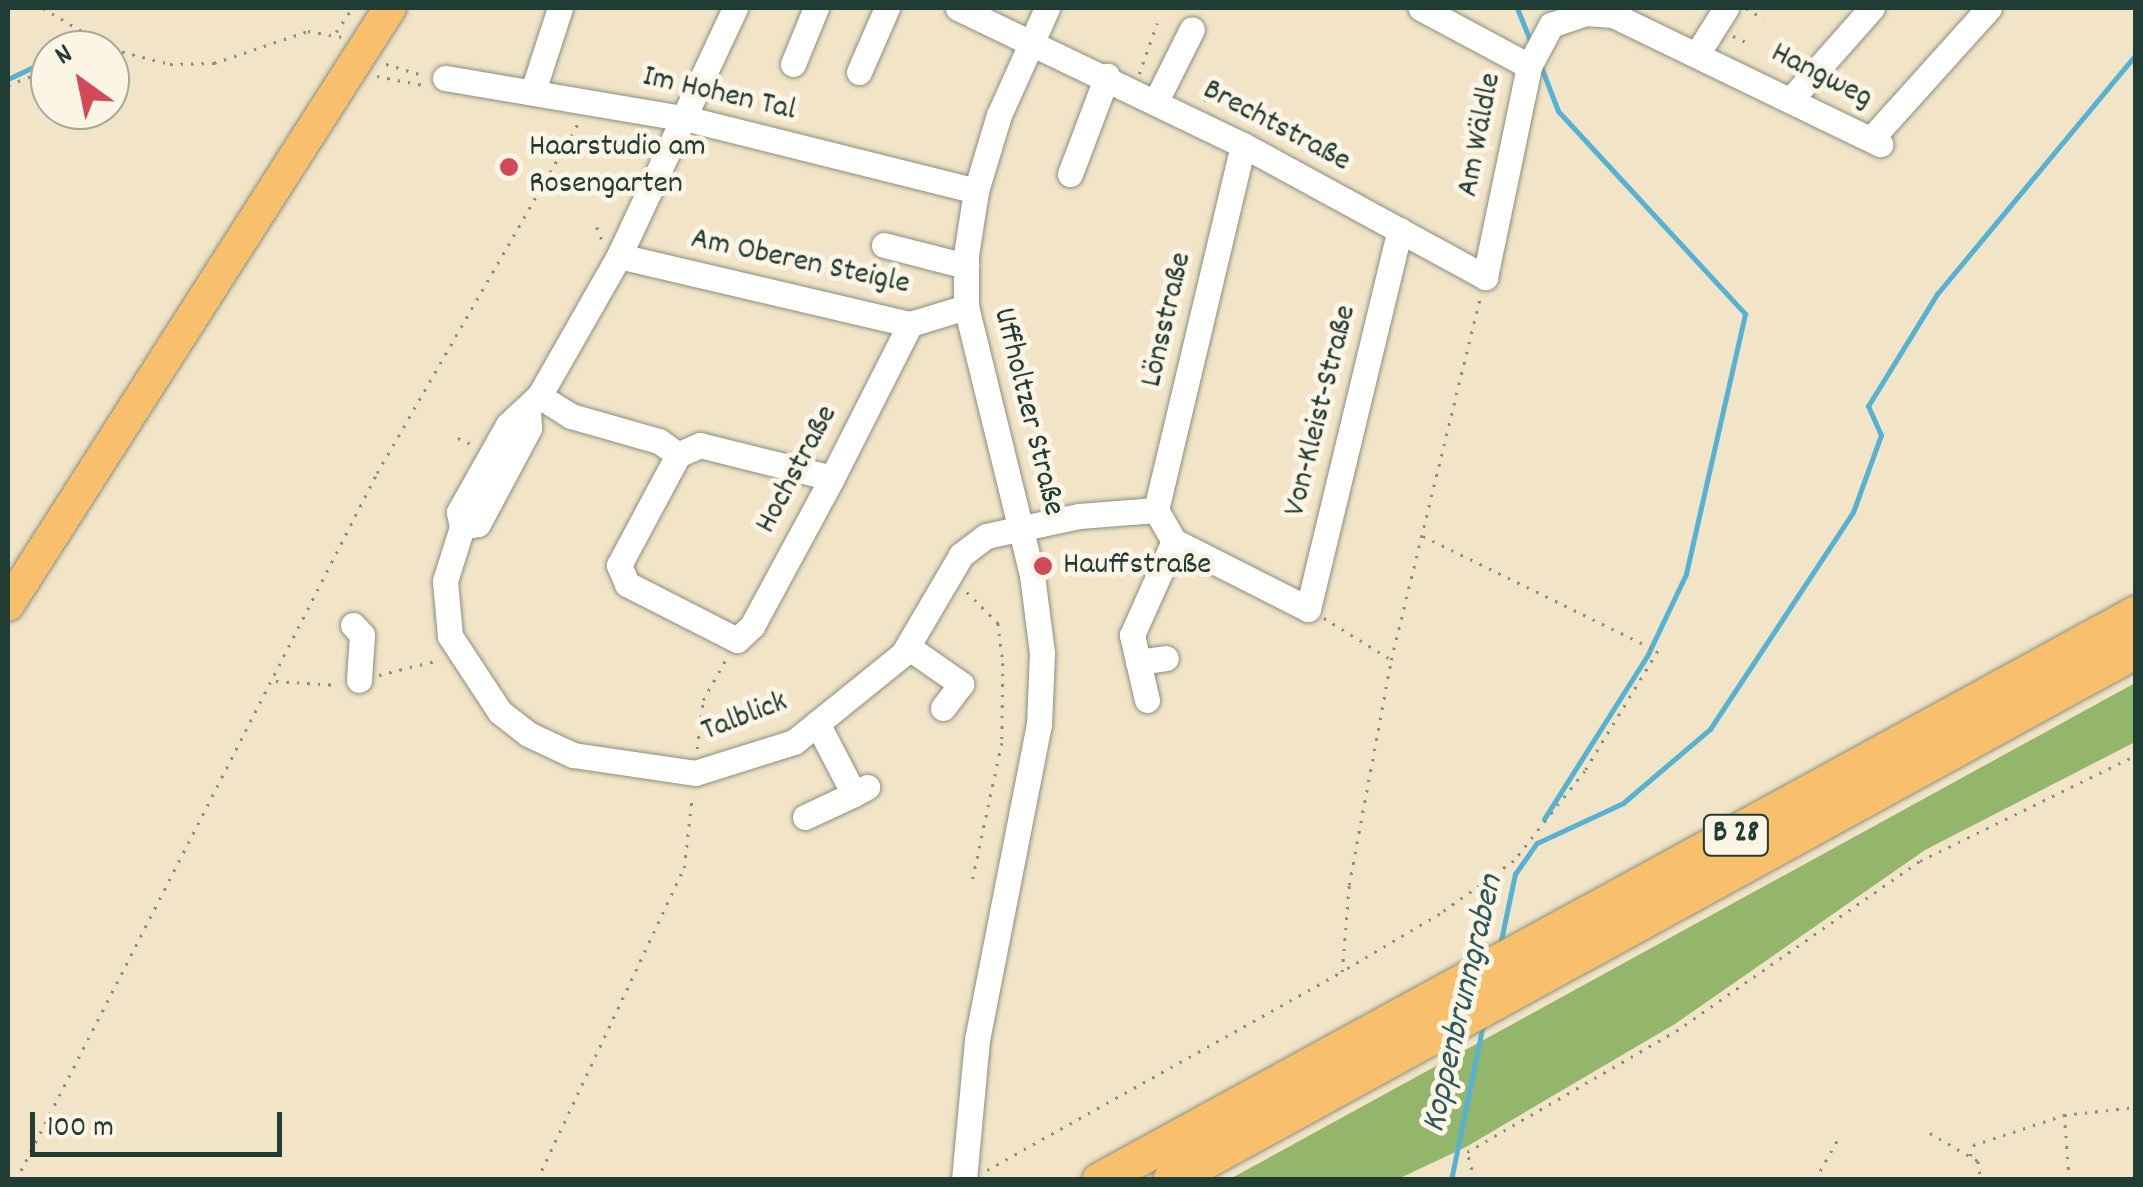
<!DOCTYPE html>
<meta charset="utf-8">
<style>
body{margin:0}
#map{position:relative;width:2143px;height:1187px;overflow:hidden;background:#f1e4c7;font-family:Dekko,sans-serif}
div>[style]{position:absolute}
.forest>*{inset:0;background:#94b66a}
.stream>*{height:5px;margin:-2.5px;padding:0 2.5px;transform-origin:2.5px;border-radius:2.5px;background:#55b2d4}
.path>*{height:2.5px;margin-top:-1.25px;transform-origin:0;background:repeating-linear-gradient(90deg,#88907e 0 2.5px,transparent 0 10.5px)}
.roads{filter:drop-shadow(0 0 2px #88907e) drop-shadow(0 0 2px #88907e)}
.minor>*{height:25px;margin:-12.5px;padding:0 12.5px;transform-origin:12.5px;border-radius:12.5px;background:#fff}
.major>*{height:32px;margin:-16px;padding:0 16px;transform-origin:16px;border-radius:16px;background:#f8bf6c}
.highway>*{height:35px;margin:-17.5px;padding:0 17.5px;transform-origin:17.5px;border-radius:17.5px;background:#f8bf6c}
.dots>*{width:28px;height:28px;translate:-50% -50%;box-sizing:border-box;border:5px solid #fcf5e5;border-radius:50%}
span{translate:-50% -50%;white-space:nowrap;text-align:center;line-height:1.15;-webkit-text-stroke:10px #fcf5e5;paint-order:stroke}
.shield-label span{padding:2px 8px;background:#fcf5e5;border:2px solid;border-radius:8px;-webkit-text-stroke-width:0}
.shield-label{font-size:30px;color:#1f3d34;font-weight:700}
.street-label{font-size:32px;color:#1f3d34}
.poi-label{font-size:32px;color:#1f3d34}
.left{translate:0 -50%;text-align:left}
.water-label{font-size:35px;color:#2c5a5c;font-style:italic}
.frame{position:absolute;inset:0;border:10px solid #1f3d34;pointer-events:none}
.north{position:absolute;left:30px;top:30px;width:100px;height:100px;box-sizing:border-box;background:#fcf5e5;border:2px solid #a4ab9e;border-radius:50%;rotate:327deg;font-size:28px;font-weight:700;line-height:40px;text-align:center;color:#1f3d34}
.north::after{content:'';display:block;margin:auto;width:35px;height:45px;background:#d1495b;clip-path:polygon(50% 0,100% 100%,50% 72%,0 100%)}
.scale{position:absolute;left:30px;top:1112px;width:252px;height:45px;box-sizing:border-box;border:5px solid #1f3d34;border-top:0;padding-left:12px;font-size:30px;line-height:35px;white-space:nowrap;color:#1f3d34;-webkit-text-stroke:8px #fcf5e5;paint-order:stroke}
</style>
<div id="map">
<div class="forest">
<div style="clip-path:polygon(2135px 683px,2135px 742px,1925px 850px,1675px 1024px,1466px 1147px,1398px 1179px,1230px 1179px)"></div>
</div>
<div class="stream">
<div style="left:1517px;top:8px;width:40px;rotate:68deg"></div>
<div style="left:1540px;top:64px;width:50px;rotate:69deg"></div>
<div style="left:1558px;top:111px;width:276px;rotate:47.3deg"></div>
<div style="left:1745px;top:314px;width:267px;rotate:102.8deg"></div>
<div style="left:1686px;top:574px;width:91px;rotate:115.4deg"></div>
<div style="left:1647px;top:656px;width:193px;rotate:122.3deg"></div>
<div style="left:8px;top:79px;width:47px;rotate:-25.5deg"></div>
<div style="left:1500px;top:945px;width:73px;rotate:-78.1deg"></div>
<div style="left:1515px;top:874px;width:38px;rotate:-55deg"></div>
<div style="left:1537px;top:843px;width:95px;rotate:-24.9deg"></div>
<div style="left:1623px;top:803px;width:114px;rotate:-40.4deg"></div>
<div style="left:1710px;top:729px;width:260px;rotate:-56.6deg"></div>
<div style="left:1853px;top:512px;width:82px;rotate:-70deg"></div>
<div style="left:1881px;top:435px;width:32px;rotate:-114deg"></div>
<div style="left:1868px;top:406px;width:132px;rotate:-58.4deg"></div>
<div style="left:1937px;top:294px;width:312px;rotate:-50.3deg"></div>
<div style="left:1451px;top:1180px;width:159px;rotate:-78.4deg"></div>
</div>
<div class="path">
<div style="left:43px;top:8px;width:80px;rotate:30.7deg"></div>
<div style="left:112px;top:49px;width:60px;rotate:14.5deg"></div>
<div style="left:170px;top:64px;width:44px;rotate:-1.3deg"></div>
<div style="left:214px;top:63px;width:99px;rotate:-18.8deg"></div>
<div style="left:308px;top:31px;width:34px;rotate:10deg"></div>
<div style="left:1746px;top:8px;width:21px;rotate:31deg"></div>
<div style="left:336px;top:32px;width:29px;rotate:-56deg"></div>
<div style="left:1733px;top:36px;width:17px;rotate:25deg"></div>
<div style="left:386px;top:64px;width:37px;rotate:17deg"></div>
<div style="left:1139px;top:74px;width:54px;rotate:-70.6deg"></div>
<div style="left:377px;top:76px;width:47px;rotate:11.1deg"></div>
<div style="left:8px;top:85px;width:45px;rotate:-20.9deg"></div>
<div style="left:1204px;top:101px;width:24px;rotate:-60deg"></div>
<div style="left:629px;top:155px;width:11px;rotate:15deg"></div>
<div style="left:597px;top:227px;width:17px;rotate:69deg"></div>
<div style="left:1175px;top:256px;width:18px;rotate:13deg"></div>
<div style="left:1150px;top:375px;width:16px;rotate:15deg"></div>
<div style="left:458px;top:438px;width:14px;rotate:25deg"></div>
<div style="left:1423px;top:536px;width:262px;rotate:26.1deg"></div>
<div style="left:1658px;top:651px;width:140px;rotate:121.3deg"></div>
<div style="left:1585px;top:771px;width:115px;rotate:128.3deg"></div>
<div style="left:1514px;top:861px;width:91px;rotate:144.4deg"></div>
<div style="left:1440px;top:914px;width:114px;rotate:149.4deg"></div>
<div style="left:1342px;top:972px;width:87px;rotate:-85.4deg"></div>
<div style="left:1349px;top:885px;width:229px;rotate:-79.4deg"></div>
<div style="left:1391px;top:660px;width:373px;rotate:-76.2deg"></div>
<div style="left:967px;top:592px;width:44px;rotate:45deg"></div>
<div style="left:998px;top:623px;width:40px;rotate:82.9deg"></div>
<div style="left:1003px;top:663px;width:80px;rotate:90.7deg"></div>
<div style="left:1002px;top:743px;width:143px;rotate:102.1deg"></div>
<div style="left:1324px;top:618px;width:78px;rotate:31.8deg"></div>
<div style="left:379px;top:675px;width:62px;rotate:-14deg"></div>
<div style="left:276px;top:681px;width:61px;rotate:3.8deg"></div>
<div style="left:697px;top:749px;width:49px;rotate:-83deg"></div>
<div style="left:703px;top:700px;width:47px;rotate:-60.7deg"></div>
<div style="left:1930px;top:1133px;width:56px;rotate:30.3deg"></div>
<div style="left:1978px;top:1161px;width:19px;rotate:81deg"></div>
<div style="left:1970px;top:1156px;width:11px;rotate:-75deg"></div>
<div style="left:1973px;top:1145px;width:96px;rotate:-18.2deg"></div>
<div style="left:987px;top:1170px;width:406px;rotate:-29.2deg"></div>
<div style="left:16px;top:1180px;width:794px;rotate:-62.95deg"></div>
<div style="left:377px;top:473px;width:405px;rotate:-60.1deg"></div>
<div style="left:537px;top:1180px;width:345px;rotate:-64.8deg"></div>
<div style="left:684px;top:868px;width:71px;rotate:-83.6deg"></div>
<div style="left:1474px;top:1180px;width:29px;rotate:-104deg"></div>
<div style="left:1467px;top:1152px;width:241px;rotate:-30.1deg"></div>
<div style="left:1676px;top:1031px;width:297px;rotate:-34.9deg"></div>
<div style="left:1920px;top:861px;width:241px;rotate:-26.1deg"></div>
<div style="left:1815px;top:1180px;width:51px;rotate:-60.9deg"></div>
<div style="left:2069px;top:1180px;width:65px;rotate:-94.4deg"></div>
<div style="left:2064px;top:1115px;width:72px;rotate:-6.3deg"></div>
</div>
<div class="roads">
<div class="minor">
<div style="left:735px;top:8px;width:274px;rotate:115.1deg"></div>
<div style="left:619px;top:256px;width:161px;rotate:119.7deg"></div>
<div style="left:539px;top:396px;width:42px;rotate:136.9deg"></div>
<div style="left:508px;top:425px;width:100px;rotate:119.4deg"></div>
<div style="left:459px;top:512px;width:15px;rotate:79deg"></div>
<div style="left:462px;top:527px;width:57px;rotate:107.5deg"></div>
<div style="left:445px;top:581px;width:55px;rotate:84.8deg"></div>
<div style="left:450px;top:636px;width:91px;rotate:56.7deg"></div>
<div style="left:500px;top:712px;width:36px;rotate:38deg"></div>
<div style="left:528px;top:734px;width:50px;rotate:25deg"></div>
<div style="left:573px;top:755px;width:123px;rotate:8.4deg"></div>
<div style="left:695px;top:773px;width:104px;rotate:-17.4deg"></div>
<div style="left:794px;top:742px;width:140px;rotate:-38.9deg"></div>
<div style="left:903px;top:654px;width:115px;rotate:-59.6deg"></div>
<div style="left:961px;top:555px;width:31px;rotate:-37deg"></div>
<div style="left:986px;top:536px;width:95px;rotate:-12.1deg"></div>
<div style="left:1079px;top:516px;width:77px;rotate:-4.5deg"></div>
<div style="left:1156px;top:510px;width:36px;rotate:60deg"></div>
<div style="left:1174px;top:541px;width:150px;rotate:26.9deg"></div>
<div style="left:1308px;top:609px;width:390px;rotate:-76.4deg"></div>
<div style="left:958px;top:8px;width:316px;rotate:25.7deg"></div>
<div style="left:1243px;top:145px;width:276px;rotate:28.6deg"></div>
<div style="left:1485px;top:277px;width:216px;rotate:-78.2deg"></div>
<div style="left:1529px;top:66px;width:123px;rotate:-151.8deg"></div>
<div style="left:1699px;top:51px;width:51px;rotate:-57.9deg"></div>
<div style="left:793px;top:64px;width:61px;rotate:-67.7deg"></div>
<div style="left:1529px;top:66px;width:47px;rotate:-61.8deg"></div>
<div style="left:1551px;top:25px;width:36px;rotate:-19deg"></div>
<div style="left:1585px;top:13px;width:28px;rotate:4deg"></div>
<div style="left:1613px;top:15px;width:297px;rotate:25.8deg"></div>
<div style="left:859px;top:72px;width:70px;rotate:-66.4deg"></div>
<div style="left:445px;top:78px;width:246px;rotate:9.6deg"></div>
<div style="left:688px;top:119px;width:297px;rotate:14deg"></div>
<div style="left:533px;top:91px;width:87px;rotate:-72deg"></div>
<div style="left:1792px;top:98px;width:120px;rotate:-48.4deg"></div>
<div style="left:1156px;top:101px;width:80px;rotate:-63.4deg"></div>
<div style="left:1871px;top:139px;width:176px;rotate:-48deg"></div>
<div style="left:1070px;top:174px;width:105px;rotate:-69.3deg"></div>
<div style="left:884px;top:245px;width:85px;rotate:14.4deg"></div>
<div style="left:619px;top:256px;width:299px;rotate:13.2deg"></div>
<div style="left:910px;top:324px;width:59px;rotate:-16.9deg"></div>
<div style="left:539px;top:396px;width:38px;rotate:32deg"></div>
<div style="left:571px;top:416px;width:91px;rotate:15.9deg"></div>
<div style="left:659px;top:441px;width:24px;rotate:36deg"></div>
<div style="left:832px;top:478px;width:136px;rotate:-166deg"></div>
<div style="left:700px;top:445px;width:24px;rotate:156deg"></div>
<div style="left:678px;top:455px;width:125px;rotate:118.2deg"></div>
<div style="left:619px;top:565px;width:21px;rotate:67deg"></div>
<div style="left:627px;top:584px;width:123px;rotate:27deg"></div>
<div style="left:737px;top:640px;width:21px;rotate:-43deg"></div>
<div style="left:752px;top:626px;width:168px;rotate:-61.6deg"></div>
<div style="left:832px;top:478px;width:173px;rotate:-63.1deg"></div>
<div style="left:1156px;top:510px;width:375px;rotate:-76.6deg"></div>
<div style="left:462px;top:527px;width:16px;rotate:-11deg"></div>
<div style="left:478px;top:524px;width:109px;rotate:-62deg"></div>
<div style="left:529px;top:428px;width:18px;rotate:-93deg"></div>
<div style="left:353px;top:625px;width:13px;rotate:48deg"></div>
<div style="left:362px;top:635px;width:45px;rotate:93.8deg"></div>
<div style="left:908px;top:647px;width:65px;rotate:34.9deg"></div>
<div style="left:961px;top:684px;width:30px;rotate:127deg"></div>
<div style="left:1138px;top:662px;width:28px;rotate:-8deg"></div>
<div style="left:1147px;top:700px;width:67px;rotate:-103deg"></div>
<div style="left:1132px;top:635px;width:103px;rotate:-65.9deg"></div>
<div style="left:817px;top:723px;width:80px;rotate:62.5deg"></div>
<div style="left:854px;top:794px;width:15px;rotate:-28deg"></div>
<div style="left:805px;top:817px;width:54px;rotate:-25.1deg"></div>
<div style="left:964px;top:1180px;width:141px;rotate:-84.7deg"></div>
<div style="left:977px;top:1040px;width:321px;rotate:-78.9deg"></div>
<div style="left:1039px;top:725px;width:72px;rotate:-87.6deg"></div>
<div style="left:1042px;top:653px;width:79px;rotate:-97.3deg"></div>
<div style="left:1032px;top:575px;width:276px;rotate:-103.8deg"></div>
<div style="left:966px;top:307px;width:52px;rotate:-90deg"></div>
<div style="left:966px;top:255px;width:65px;rotate:-81.1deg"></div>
<div style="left:976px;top:191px;width:79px;rotate:-73.2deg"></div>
<div style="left:999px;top:115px;width:117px;rotate:-65.8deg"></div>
</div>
<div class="major">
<div style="left:8px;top:605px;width:709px;rotate:-57.39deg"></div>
</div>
<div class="highway">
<div style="left:1099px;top:1180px;width:1182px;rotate:-28.67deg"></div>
<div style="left:1170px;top:1180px;width:1102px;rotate:-28.75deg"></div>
</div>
</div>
<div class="dots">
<div style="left:509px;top:167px;background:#d1495b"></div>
<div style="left:1043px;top:566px;background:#d1495b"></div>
</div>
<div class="shield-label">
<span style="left:1736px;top:835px">B 28</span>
</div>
<div class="street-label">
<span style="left:1821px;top:77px;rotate:27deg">Hangweg</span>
<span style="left:719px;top:95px;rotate:13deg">Im Hohen Tal</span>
<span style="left:1276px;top:127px;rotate:28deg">Brechtstraße</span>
<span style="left:1481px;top:135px;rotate:-79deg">Am Wäldle</span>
<span style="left:800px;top:263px;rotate:12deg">Am Oberen Steigle</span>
<span style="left:1168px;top:320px;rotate:-77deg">Lönsstraße</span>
<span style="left:1322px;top:411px;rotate:-76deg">Von-Kleist-Straße</span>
<span style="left:1027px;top:412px;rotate:76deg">Uffholtzer Straße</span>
<span style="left:798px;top:470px;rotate:-62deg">Hochstraße</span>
<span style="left:745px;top:718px;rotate:-21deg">Talblick</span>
</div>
<div class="poi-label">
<span class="left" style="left:529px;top:167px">Haarstudio am<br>Rosengarten</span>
<span class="left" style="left:1063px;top:566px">Hauffstraße</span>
</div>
<div class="water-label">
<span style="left:1464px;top:1004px;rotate:-77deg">Koppenbrunngraben</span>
</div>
<div class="frame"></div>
<div class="north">N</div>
<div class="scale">100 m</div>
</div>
